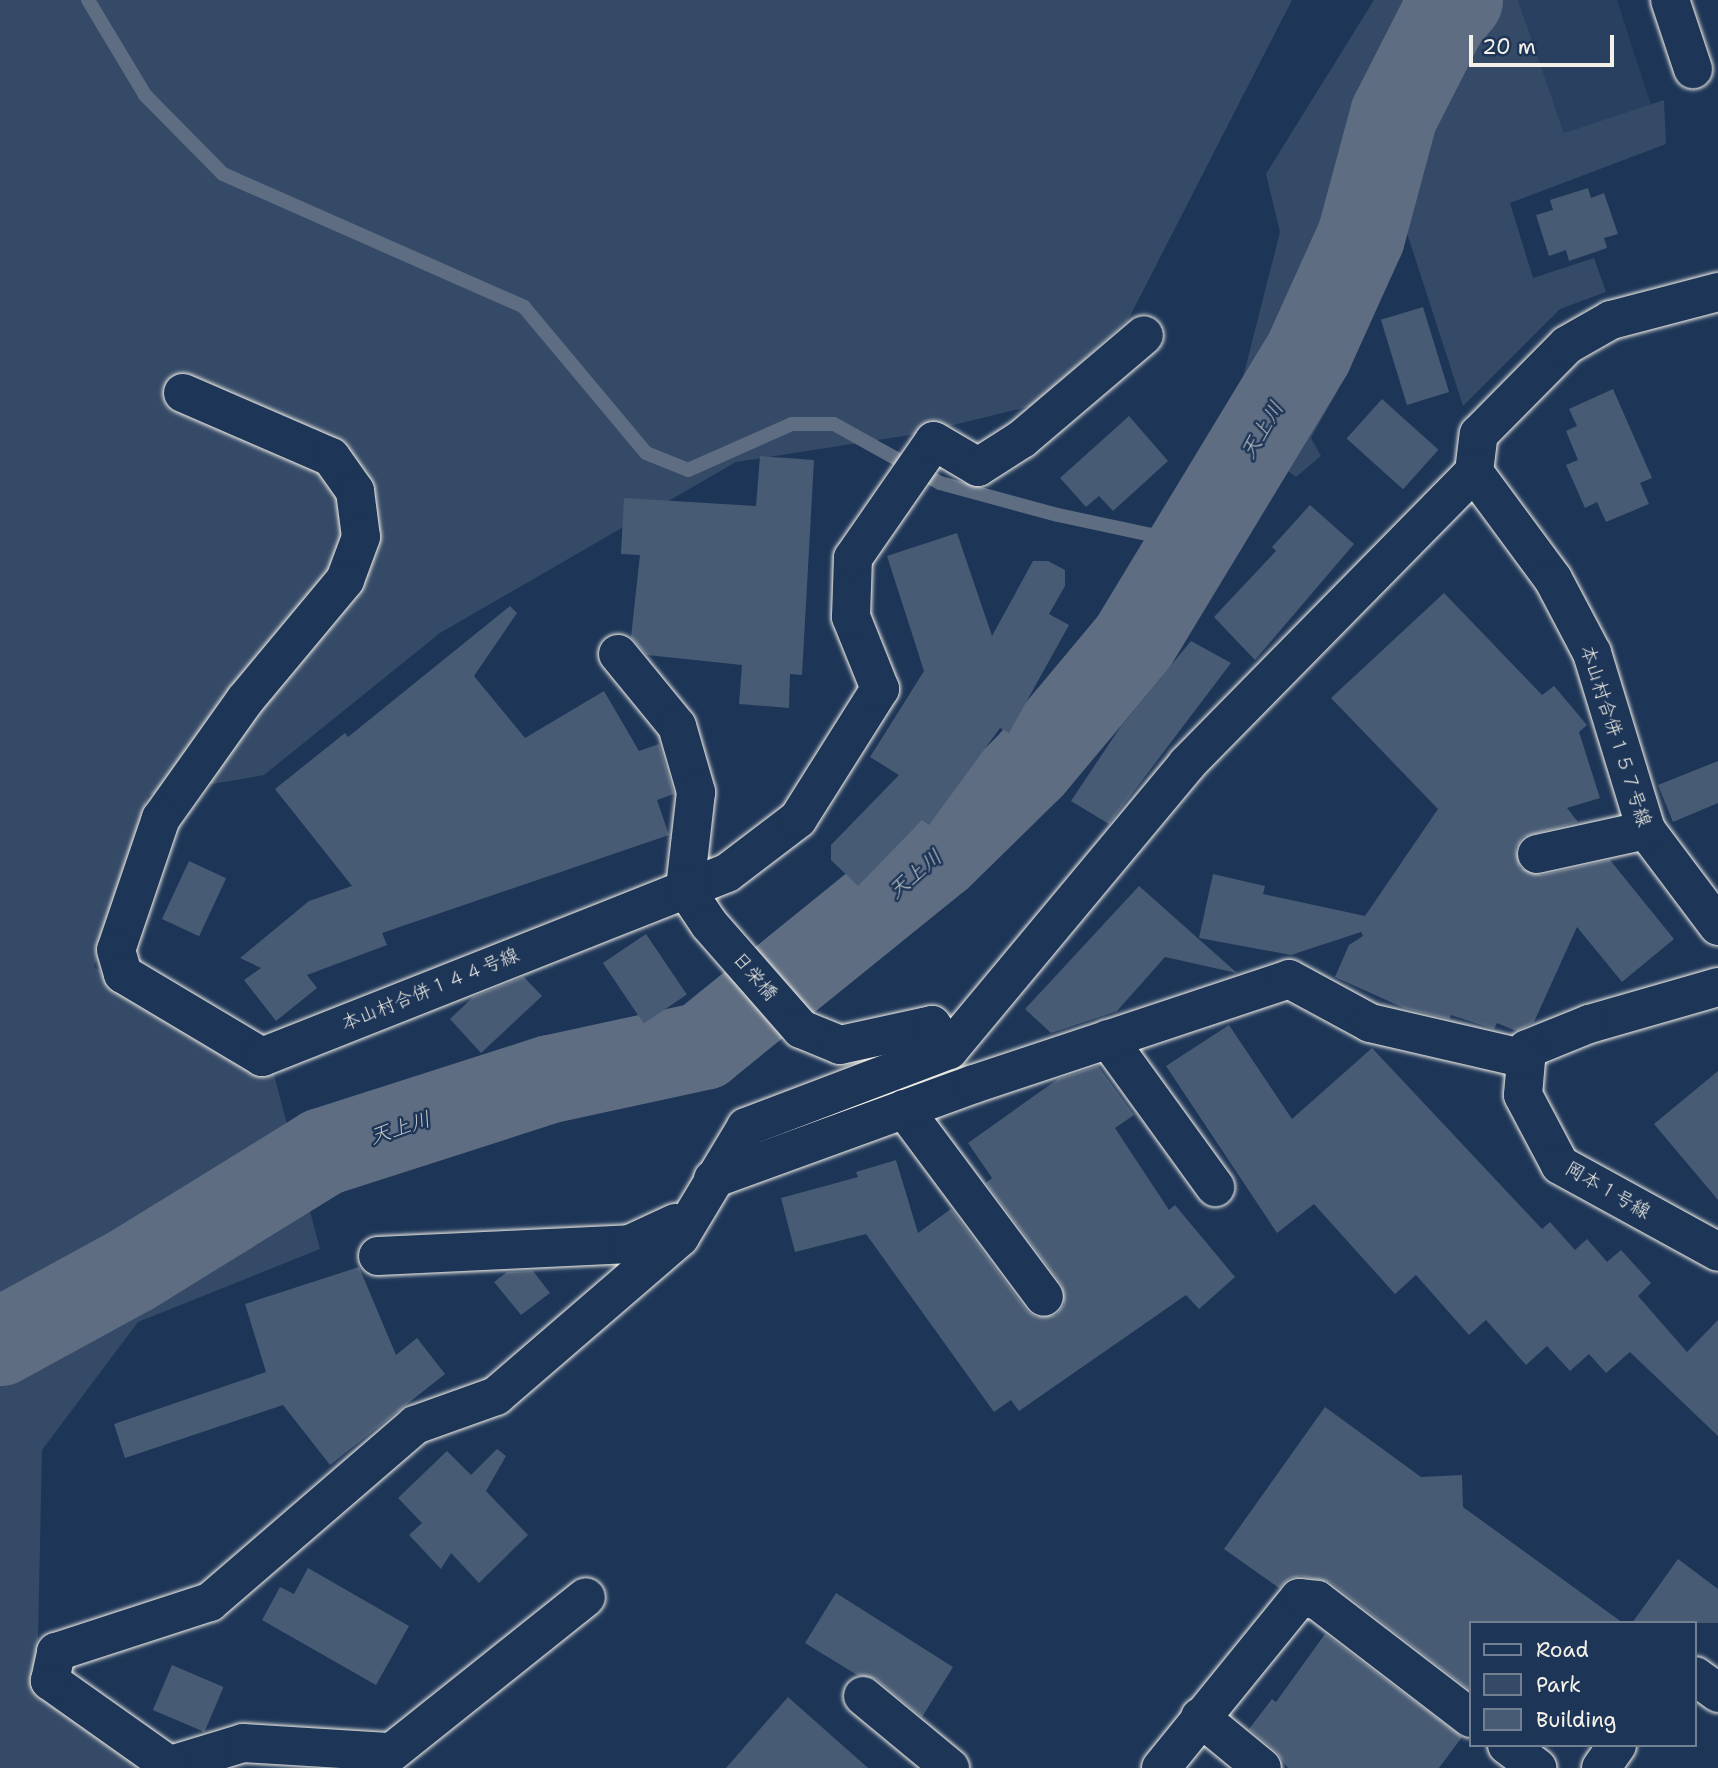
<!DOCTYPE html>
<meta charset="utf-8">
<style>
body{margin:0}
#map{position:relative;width:1718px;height:1768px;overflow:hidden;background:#1d3557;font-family:"Shantell Sans","Klee One",sans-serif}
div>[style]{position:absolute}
.built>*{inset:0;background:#2a4060}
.green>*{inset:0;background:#354a67}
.stream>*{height:14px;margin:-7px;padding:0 7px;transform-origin:7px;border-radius:7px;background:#5e6d82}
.river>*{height:88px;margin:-44px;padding:0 44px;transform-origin:44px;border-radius:44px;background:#5e6d82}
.building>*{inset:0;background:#485b74;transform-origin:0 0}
.roads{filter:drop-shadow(0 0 2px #f4f1e8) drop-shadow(0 0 2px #f4f1e8)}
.minor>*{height:38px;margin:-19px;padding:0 19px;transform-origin:19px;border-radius:19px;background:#1d3557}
span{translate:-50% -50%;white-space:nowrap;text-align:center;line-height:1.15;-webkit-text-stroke:5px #1d3557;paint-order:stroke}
.street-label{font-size:19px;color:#f4f1e8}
.water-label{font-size:21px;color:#c0c3c4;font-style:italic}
.legend{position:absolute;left:1469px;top:1621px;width:228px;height:126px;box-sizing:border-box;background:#1d3557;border:2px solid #738091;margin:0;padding:9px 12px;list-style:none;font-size:21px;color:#f4f1e8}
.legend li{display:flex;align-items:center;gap:14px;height:35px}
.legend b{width:35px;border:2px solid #738091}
.scale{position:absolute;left:1469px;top:35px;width:145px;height:32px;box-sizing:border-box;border:4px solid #f4f1e8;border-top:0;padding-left:9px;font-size:21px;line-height:24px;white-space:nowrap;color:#f4f1e8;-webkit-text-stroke:5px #1d3557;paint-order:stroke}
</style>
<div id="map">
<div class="built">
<div style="clip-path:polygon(1518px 0,1617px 0,1651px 105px,1564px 133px)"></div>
</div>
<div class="green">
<div style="clip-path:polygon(0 0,1292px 0,1128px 320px,1031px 406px,916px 434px,736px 462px,440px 633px,264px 775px,148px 795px,94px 967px,273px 1071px,320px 1249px,138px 1322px,42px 1450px,37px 1686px,130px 1756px,137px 1768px,0 1768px)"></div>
<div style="clip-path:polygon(1374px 0,1518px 0,1564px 133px,1664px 100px,1666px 144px,1510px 203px,1533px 278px,1594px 258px,1606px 292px,1560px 309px,1463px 406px,1407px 233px,1332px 343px,1338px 390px,1311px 438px,1321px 456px,1296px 477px,1230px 428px,1280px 232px,1266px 174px)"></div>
</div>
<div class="stream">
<div style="left:88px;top:0;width:111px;rotate:59deg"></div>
<div style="left:145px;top:95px;width:111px;rotate:45.4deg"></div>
<div style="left:223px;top:174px;width:329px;rotate:23.8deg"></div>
<div style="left:524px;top:307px;width:190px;rotate:50.1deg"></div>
<div style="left:646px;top:453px;width:45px;rotate:22deg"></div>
<div style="left:688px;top:470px;width:114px;rotate:-23.9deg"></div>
<div style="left:792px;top:424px;width:42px"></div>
<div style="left:834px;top:424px;width:121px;rotate:29.1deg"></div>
<div style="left:940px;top:483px;width:122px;rotate:15.2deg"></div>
<div style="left:1058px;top:515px;width:138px;rotate:12.1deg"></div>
</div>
<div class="river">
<div style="left:0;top:1342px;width:150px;rotate:-28.6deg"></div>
<div style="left:132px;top:1270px;width:225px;rotate:-31.7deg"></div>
<div style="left:323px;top:1152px;width:239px;rotate:-17.8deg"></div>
<div style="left:551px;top:1079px;width:156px;rotate:-12.2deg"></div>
<div style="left:703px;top:1046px;width:304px;rotate:-39deg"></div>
<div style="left:939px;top:855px;width:127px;rotate:-44.4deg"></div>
<div style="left:1030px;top:766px;width:160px;rotate:-50.1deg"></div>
<div style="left:1133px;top:643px;width:340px;rotate:-58.8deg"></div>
<div style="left:1309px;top:352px;width:126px;rotate:-65.7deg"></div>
<div style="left:1361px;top:237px;width:126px;rotate:-74.9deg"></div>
<div style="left:1394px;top:115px;width:108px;rotate:-63deg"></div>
<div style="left:1443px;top:19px;width:25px;rotate:-50deg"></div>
</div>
<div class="building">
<div style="clip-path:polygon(1588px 188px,1591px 198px,1604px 193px,1618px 234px,1604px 238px,1607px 248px,1569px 261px,1566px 250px,1549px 256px,1536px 215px,1553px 210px,1550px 200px)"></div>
<div style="left:1423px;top:307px;width:89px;height:44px;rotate:73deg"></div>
<div style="clip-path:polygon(1613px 389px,1652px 478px,1640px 483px,1649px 504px,1606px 522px,1597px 502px,1585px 508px,1566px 465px,1578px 460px,1566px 431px,1577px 426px,1569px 409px)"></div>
<div style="left:1382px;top:399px;width:76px;height:53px;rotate:42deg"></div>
<div style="clip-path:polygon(1129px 416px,1168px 461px,1113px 511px,1099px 496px,1086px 507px,1060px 478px)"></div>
<div style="clip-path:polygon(760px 456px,814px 460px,802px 675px,790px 674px,789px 708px,739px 704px,742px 665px,647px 655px,631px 637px,640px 555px,621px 554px,624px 498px,756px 506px)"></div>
<div style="clip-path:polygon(1310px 505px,1354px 544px,1255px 660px,1214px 617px,1276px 551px,1272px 547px)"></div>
<div style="clip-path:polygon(957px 533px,992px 636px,1033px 561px,1048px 561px,1065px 570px,1065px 586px,1049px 614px,1069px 625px,1009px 733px,1000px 728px,929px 825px,922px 820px,858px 886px,831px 860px,831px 845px,899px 775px,870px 757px,924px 671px,887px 556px)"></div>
<div style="clip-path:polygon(1444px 593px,1542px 695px,1554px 686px,1587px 725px,1579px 732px,1600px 798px,1567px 808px,1578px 822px,1523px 837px,1516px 848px,1520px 868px,1542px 875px,1610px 860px,1674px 939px,1622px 982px,1577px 927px,1534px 1022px,1516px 1031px,1497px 1023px,1494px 1029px,1451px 1015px,1449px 1019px,1404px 1008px,1335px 977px,1349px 945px,1363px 936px,1361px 932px,1291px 955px,1199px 938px,1213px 874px,1265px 886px,1263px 894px,1365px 916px,1438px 809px,1331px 698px)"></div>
<div style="clip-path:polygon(510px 606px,517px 613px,474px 676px,525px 738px,604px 691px,639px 751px,659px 744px,674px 794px,657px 800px,669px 835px,382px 933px,387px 945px,307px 975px,317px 988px,276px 1021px,244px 980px,261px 968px,240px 958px,309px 901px,352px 886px,275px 789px,345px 733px,348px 737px)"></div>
<div style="clip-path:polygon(1191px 641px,1231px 663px,1109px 824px,1071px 801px,1121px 726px)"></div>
<div style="clip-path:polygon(1718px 761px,1718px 803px,1673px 822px,1658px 785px)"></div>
<div style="left:189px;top:861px;width:41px;height:64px;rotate:25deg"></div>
<div style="clip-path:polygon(1139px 886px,1237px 973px,1165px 957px,1117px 1011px,1051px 1033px,1025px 1009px)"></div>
<div style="left:646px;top:934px;width:73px;height:52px;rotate:56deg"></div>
<div style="clip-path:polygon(524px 977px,542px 996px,481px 1053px,450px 1019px,473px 997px)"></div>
<div style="clip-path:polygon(1229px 1025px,1292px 1119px,1372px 1048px,1542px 1229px,1550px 1222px,1575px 1250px,1587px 1239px,1607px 1262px,1621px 1250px,1651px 1283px,1638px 1296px,1687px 1352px,1718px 1320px,1718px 1436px,1630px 1352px,1606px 1373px,1589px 1354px,1570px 1371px,1547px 1346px,1526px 1365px,1486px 1320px,1469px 1335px,1416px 1275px,1395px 1294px,1314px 1204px,1277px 1233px,1166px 1066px)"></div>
<div style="clip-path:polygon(1098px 1066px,1134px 1115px,1115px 1128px,1169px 1210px,1175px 1205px,1235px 1277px,1199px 1309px,1186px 1295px,1019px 1411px,1011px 1400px,994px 1412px,866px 1234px,795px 1252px,781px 1198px,858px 1177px,856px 1172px,896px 1160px,918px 1233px,951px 1209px,1027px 1311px,1036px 1317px,1056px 1315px,1064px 1305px,1062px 1285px,986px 1183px,992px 1178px,968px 1143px,1058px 1079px)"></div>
<div style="clip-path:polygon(1718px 1071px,1718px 1200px,1654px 1124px)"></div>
<div style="clip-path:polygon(359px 1267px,396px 1355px,417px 1338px,445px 1374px,330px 1465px,283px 1405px,125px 1458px,114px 1424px,266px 1372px,245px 1304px)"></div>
<div style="clip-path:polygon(533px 1271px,550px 1293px,521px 1315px,494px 1282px,507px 1272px)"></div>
<div style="clip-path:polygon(1325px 1407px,1421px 1477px,1462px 1475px,1463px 1507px,1623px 1623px,1471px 1623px,1471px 1691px,1330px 1582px,1301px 1576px,1290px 1578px,1279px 1588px,1224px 1549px)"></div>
<div style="clip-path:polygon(497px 1449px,506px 1456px,486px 1491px,528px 1535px,479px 1583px,451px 1553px,441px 1569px,409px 1535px,422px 1523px,398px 1498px,447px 1451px,471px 1475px)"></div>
<div style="clip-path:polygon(1678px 1559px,1718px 1589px,1718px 1623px,1632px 1623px)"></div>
<div style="clip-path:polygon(308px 1568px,409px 1626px,376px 1685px,262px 1620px,280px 1587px,294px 1594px)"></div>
<div style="clip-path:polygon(836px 1593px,953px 1667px,922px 1717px,876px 1679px,857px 1675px,805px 1643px)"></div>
<div style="clip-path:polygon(1325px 1634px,1462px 1737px,1439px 1768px,1288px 1768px,1276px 1751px,1249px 1729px,1272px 1699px,1276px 1702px)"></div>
<div style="left:172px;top:1665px;width:56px;height:49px;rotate:23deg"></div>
<div style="clip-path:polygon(788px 1697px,868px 1768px,726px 1768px)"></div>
</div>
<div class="roads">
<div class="minor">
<div style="left:1670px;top:0;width:73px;rotate:71.6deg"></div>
<div style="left:183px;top:393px;width:161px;rotate:23.4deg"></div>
<div style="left:331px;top:457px;width:42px;rotate:54.8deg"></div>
<div style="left:355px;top:491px;width:46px;rotate:82.6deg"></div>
<div style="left:361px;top:537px;width:46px;rotate:110.4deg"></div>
<div style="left:345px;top:580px;width:156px;rotate:129.8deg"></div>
<div style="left:245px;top:700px;width:145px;rotate:125.4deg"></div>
<div style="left:161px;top:818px;width:139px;rotate:108.8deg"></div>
<div style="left:116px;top:950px;width:25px;rotate:74deg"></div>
<div style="left:123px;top:974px;width:162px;rotate:30.8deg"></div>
<div style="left:262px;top:1057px;width:500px;rotate:-21.59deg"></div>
<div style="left:727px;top:873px;width:89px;rotate:-37.3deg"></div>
<div style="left:798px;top:819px;width:154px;rotate:-57.8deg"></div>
<div style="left:880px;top:689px;width:78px;rotate:-111.9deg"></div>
<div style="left:851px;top:617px;width:59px;rotate:-88.1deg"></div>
<div style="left:853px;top:558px;width:142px;rotate:-55.3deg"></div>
<div style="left:934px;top:441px;width:51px;rotate:30.6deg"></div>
<div style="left:978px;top:467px;width:52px;rotate:-32.5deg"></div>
<div style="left:1022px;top:439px;width:160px;rotate:-40.4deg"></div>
<div style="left:1474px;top:472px;width:133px;rotate:53.6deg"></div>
<div style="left:1553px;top:579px;width:84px;rotate:62.2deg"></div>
<div style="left:1592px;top:653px;width:185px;rotate:73deg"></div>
<div style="left:1646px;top:830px;width:120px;rotate:53.1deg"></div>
<div style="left:1474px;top:472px;width:38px;rotate:-83deg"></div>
<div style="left:1479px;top:434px;width:125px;rotate:-45.3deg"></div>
<div style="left:1567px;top:345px;width:51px;rotate:-29.6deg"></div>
<div style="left:1611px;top:320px;width:111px;rotate:-14.7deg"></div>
<div style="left:618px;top:654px;width:93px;rotate:50.7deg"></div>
<div style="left:677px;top:726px;width:69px;rotate:73.9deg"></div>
<div style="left:696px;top:792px;width:97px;rotate:96.5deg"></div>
<div style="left:685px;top:888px;width:43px;rotate:56.3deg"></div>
<div style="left:709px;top:924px;width:140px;rotate:48.8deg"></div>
<div style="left:801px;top:1029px;width:42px;rotate:22.3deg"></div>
<div style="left:840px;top:1045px;width:94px;rotate:-12.3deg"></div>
<div style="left:932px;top:1025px;width:30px;rotate:56deg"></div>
<div style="left:949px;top:1050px;width:372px;rotate:-50.2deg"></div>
<div style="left:1187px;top:764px;width:409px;rotate:-45.5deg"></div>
<div style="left:1537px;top:854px;width:112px;rotate:-12.4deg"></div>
<div style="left:1718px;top:987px;width:134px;rotate:164deg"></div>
<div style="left:1589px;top:1024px;width:67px;rotate:158deg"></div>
<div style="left:1527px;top:1049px;width:46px;rotate:95deg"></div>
<div style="left:1523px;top:1095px;width:79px;rotate:62.1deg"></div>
<div style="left:1560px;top:1165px;width:180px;rotate:28.8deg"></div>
<div style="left:1108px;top:1039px;width:183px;rotate:54.1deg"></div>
<div style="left:904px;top:1109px;width:234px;rotate:53.3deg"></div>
<div style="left:713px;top:1179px;width:278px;rotate:-20deg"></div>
<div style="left:974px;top:1084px;width:332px;rotate:-18.4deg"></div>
<div style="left:1289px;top:979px;width:92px;rotate:28.5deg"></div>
<div style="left:1370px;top:1023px;width:160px;rotate:13deg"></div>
<div style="left:378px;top:1256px;width:252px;rotate:-2.7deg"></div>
<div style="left:630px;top:1244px;width:50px;rotate:-25deg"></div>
<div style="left:1695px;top:1676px;width:29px;rotate:36deg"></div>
<div style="left:863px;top:1696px;width:113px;rotate:39.6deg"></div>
<div style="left:1200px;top:1717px;width:80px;rotate:39.4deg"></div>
<div style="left:1507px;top:1745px;width:38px;rotate:37deg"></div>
<div style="left:171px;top:1765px;width:75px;rotate:-17deg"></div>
<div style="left:243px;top:1743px;width:149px;rotate:3.5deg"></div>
<div style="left:392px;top:1752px;width:248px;rotate:-38.6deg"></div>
<div style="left:173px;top:1768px;width:151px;rotate:-144.7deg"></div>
<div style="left:50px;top:1681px;width:30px;rotate:-78deg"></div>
<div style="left:56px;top:1652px;width:162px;rotate:-18deg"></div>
<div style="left:210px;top:1602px;width:271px;rotate:-40.8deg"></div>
<div style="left:415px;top:1425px;width:86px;rotate:-19.7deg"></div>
<div style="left:496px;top:1396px;width:243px;rotate:-40.8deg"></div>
<div style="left:680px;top:1237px;width:128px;rotate:-59deg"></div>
<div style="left:746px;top:1127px;width:217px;rotate:-20.8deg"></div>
<div style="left:1161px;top:1768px;width:219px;rotate:-50.9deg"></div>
<div style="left:1299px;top:1598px;width:18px;rotate:6deg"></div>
<div style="left:1317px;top:1600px;width:194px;rotate:37.5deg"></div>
<div style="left:1601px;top:1768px;width:28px;rotate:-55deg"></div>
</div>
</div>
<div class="street-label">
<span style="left:1616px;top:736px;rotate:72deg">本山村合併１５７号線</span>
<span style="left:755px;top:976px;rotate:49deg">日栄橋</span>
<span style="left:430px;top:989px;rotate:-22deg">本山村合併１４４号線</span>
<span style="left:1608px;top:1190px;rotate:30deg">岡本１号線</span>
</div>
<div class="water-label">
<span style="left:1262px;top:430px;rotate:-59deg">天上川</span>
<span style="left:915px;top:874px;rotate:-40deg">天上川</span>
<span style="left:400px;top:1128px;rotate:-18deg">天上川</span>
</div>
<ul class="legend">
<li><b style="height:9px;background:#1d3557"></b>Road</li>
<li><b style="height:19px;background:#354a67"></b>Park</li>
<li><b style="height:19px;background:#485b74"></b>Building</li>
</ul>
<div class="scale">20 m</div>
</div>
